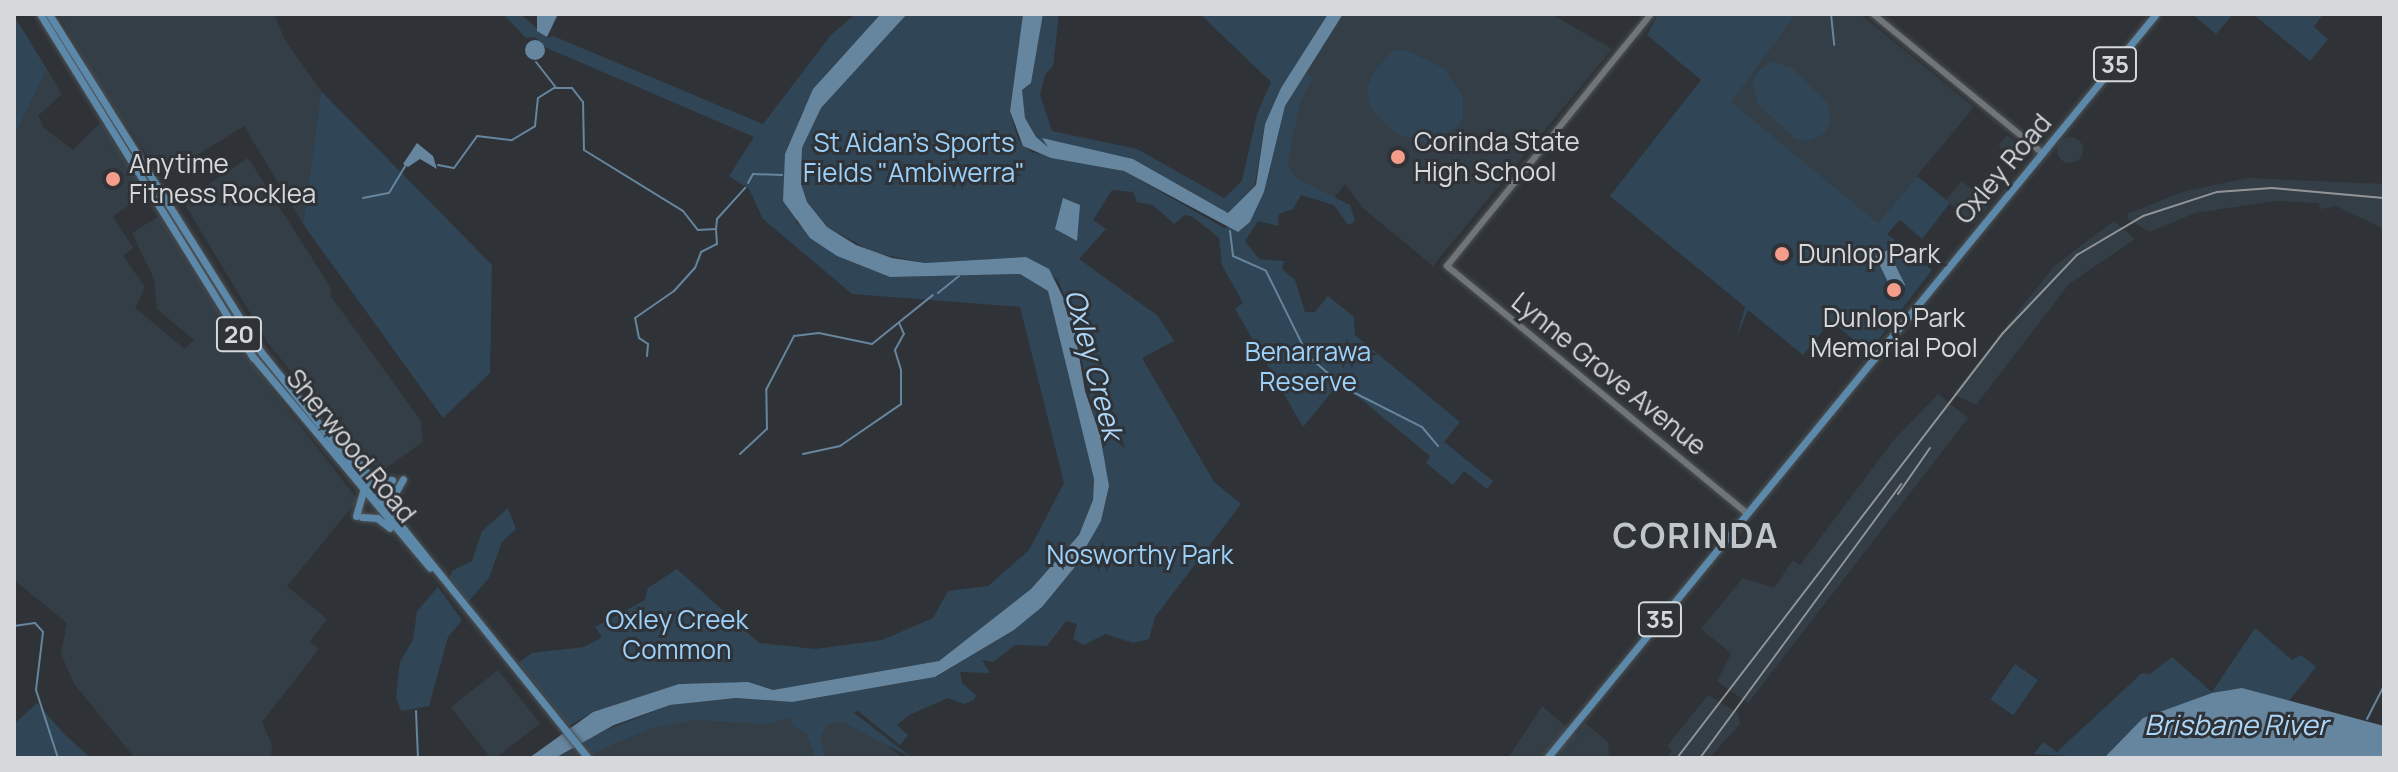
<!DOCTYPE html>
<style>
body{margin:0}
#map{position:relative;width:2398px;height:772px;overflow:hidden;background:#2f3337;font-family:Manrope,sans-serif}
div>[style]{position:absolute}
.built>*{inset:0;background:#343e46;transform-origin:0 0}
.round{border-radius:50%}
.green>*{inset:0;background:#304555;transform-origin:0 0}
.water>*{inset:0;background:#66859e;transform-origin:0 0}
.stream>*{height:2px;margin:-1px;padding:0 1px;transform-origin:1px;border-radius:1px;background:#66859e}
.roads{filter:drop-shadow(0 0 2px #4c5053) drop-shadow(0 0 2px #4c5053)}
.tertiary>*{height:6px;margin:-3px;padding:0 3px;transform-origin:3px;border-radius:3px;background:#707579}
.primary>*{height:7px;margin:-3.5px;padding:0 3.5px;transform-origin:3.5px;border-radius:3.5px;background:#5c88a9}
.rail>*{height:2px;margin:-1px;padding:0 1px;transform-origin:1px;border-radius:1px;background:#929598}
.dots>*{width:22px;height:22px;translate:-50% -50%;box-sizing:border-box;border:4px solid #2f3337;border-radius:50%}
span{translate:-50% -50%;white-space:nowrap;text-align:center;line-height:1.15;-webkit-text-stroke:6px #2f3337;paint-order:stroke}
.shield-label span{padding:2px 6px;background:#2f3337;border:2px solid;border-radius:6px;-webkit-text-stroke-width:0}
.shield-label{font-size:24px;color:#d6d8db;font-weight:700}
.poi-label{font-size:26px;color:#d6d8db}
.left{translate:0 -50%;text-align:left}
.park-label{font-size:26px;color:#9bd1fb}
.street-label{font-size:26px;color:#d6d8db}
.water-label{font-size:28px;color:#acd7f9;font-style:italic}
.district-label{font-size:34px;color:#c0c6ca;font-weight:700;letter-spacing:2px}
.frame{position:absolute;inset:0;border:16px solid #d6d8db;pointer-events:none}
</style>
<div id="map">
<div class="built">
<div style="clip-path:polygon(58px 14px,274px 14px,285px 40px,321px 91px,303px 224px,244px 126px,168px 173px,153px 163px,99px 86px)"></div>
<div style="clip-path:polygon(1343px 14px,1551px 14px,1612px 49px,1433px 266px,1364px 209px,1345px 184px,1333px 199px,1268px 174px,1291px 94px)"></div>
<div style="clip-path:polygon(1796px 14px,1860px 14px,1974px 107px,1878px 223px,1730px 102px)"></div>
<div style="clip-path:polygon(47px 69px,62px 94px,38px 116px,44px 128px,73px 150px,101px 122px,146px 194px,113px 216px,133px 248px,123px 256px,145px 287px,135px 308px,185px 349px,194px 340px,157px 309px,154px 279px,132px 233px,159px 216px,247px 357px,358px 500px,287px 586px,327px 619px,310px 642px,319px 649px,262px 722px,272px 745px,271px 758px,135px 758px,74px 684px,61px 654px,67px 623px,14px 580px,14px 137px)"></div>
<div style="left:2007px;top:135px;width:28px;height:14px;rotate:38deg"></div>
<div class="round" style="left:2057px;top:137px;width:26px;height:26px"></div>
<div style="clip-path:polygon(248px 158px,331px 288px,330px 295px,421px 421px,423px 442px,380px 472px,328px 418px,268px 343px,183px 201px)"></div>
<div style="clip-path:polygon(2248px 178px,2384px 184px,2384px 229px,2336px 206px,2320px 209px,2319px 203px,2276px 201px,2195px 213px,2150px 232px,2127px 219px,2129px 213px,2186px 191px)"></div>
<div style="left:1962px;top:181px;width:37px;height:25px;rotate:41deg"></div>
<div style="clip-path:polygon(2114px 221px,2135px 239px,2069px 284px,1976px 405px,1953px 394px,2054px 266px)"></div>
<div style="clip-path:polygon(1938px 394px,1968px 418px,1748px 703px,1717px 681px,1731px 653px,1701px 629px,1743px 578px,1774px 588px,1793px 560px,1800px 565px,1893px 441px)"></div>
<div style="left:498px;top:670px;width:68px;height:60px;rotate:52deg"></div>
<div style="clip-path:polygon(1708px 695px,1738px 713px,1740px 724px,1709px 758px,1667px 758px,1672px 751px,1667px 746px)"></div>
<div style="clip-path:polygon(670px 705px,854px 718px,903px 758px,555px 758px,589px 736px)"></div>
<div style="clip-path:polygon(1542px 706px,1576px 735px,1585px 723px,1608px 742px,1609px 758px,1508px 758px)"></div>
</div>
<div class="green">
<div style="clip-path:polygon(503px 14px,521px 14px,547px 38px,553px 36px,763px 124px,831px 35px,855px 14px,882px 14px,823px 77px,799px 119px,796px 222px,837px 256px,890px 277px,1020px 274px,1048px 291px,1094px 479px,1093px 500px,1079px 535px,1031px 589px,939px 661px,773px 690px,735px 682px,697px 687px,683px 683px,593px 712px,569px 726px,518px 663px,532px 653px,584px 647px,602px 637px,595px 627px,645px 600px,648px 588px,677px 569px,759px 643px,815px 649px,882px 640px,933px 618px,948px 591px,988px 586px,1029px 550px,1064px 483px,1020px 307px,852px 294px,763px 219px,749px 189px,729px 176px,754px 137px,547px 48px,535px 37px,526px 38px)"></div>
<div style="clip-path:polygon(907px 14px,1023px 14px,1010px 111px,1018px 139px,1031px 152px,1124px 171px,1224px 228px,1250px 222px,1264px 192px,1285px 106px,1305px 73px,1313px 78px,1300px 103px,1287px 166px,1298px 179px,1350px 205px,1355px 221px,1348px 225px,1334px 205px,1301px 195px,1293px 209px,1279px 214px,1278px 226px,1258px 221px,1245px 241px,1259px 259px,1284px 261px,1282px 269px,1295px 280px,1305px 312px,1315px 312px,1328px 296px,1354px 317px,1355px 335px,1460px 422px,1444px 442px,1493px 481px,1487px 489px,1464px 471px,1453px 485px,1426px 463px,1430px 456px,1340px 382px,1303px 427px,1235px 309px,1243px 303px,1222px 265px,1219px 238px,1193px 217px,1185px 215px,1174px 224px,1153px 205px,1137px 202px,1133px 192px,1112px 190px,1093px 220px,1106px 229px,1079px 259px,1158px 316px,1174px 341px,1142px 358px,1214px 482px,1241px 504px,1155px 617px,1149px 639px,1133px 643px,1105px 634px,1084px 645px,1073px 639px,1077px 624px,1066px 621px,1047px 646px,1015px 645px,993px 662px,982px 660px,990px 673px,960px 672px,962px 683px,976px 695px,974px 700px,964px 704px,948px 698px,909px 715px,897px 725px,908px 735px,900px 745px,858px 711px,853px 712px,912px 758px,843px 722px,828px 724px,820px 737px,825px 758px,816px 758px,806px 733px,793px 726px,790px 717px,766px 724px,696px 720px,651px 728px,594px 753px,581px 741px,670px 705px,736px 698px,792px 702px,936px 677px,1014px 630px,1042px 607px,1074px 568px,1101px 521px,1109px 486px,1072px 315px,1058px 280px,1026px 257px,925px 263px,875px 253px,827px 227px,807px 202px,801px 185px,802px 148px,821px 108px)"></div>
<div style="clip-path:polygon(1043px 14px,1059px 14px,1053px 66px,1045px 75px,1040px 95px,1052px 131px,1137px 149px,1224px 198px,1242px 181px,1257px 114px,1271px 82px,1200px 14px,1328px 14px,1265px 123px,1255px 185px,1228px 213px,1133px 159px,1043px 139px,1049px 148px,1035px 137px,1025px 118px,1022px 90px,1031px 83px)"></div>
<div style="clip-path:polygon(1658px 14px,1796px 14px,1731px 102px,1878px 223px,1917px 176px,1950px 203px,1922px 239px,1900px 220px,1887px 234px,1932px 270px,1869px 352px,1831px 321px,1803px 355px,1748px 310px,1737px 336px,1745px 307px,1610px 196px,1701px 80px,1647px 35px)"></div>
<div style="clip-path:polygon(2192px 14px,2233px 14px,2216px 34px)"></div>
<div style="clip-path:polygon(2253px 14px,2323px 14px,2314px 27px,2328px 39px,2310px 61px)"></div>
<div style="clip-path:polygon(14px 16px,47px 69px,14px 137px)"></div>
<div style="clip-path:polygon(1403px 49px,1444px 68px,1463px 96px,1463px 118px,1457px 127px,1429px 144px,1395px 133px,1369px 106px,1367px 87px,1375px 70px,1393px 51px)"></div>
<div style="clip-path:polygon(1771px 62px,1791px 67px,1828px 104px,1831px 123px,1824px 134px,1806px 141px,1794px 138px,1758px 104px,1752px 84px,1759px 70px)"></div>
<div style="clip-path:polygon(321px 91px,492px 265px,490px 373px,443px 418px,303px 224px)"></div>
<div style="clip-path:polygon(508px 508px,516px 529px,502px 542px,489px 578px,468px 602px,450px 578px,452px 571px,472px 561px,482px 531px)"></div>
<div style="clip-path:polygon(438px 587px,462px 620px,448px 637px,429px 706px,401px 711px,396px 697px,400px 662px,413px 640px,417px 611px)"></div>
<div style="clip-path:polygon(2255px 628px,2292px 660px,2301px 655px,2316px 667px,2289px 701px,2242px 688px,2143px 718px,2104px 758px,2034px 754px,2043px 742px,2057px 752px,2142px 673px,2150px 674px,2172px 657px,2212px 692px)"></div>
<div style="left:2015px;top:664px;width:28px;height:43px;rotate:35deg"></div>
<div style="clip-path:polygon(37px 703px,65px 735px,91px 758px,14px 758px,14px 724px)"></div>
</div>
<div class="water">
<div style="clip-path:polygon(537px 14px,558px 14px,547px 37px,537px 31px)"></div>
<div style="clip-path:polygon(907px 14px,821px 108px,802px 148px,801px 184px,807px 202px,827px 227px,856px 245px,892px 258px,925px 263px,1026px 257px,1049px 269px,1072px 315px,1085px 391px,1100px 435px,1109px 486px,1101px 521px,1074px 568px,1042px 607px,1014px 630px,935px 677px,792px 702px,736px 698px,670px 705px,614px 725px,555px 758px,529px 758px,593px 712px,679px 684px,748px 682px,773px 690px,939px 661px,1031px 589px,1079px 535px,1093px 500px,1094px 479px,1048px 291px,1020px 274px,890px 277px,837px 256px,810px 238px,783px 201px,785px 154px,813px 89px,879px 16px)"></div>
<div style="clip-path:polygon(1023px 14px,1043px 14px,1031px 83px,1022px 90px,1025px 118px,1036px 137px,1048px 147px,1042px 138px,1133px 159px,1228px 213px,1256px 185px,1265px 124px,1281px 88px,1328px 14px,1343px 14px,1285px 106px,1264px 192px,1250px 222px,1238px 232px,1124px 171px,1051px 158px,1023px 146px,1010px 111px)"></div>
<div class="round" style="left:525px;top:40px;width:20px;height:20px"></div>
<div style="clip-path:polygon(417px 143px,433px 156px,437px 169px,420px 159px,408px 167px,403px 164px)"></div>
<div style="clip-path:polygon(1063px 198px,1080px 205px,1077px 241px,1055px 229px)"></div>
<div style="left:1888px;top:250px;width:39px;height:14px;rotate:64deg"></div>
<div style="clip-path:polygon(2242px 688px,2384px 726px,2384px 758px,2104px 758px,2143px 718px,2212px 693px)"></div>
</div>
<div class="stream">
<div style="left:1831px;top:14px;width:31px;rotate:84deg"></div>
<div style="left:536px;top:62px;width:33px;rotate:52deg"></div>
<div style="left:438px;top:165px;width:16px;rotate:11deg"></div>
<div style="left:454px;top:168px;width:39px;rotate:-54deg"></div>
<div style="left:477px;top:136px;width:35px;rotate:7deg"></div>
<div style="left:512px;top:140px;width:27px;rotate:-31deg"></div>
<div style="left:535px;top:126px;width:28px;rotate:-84deg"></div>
<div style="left:538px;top:98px;width:19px;rotate:-32deg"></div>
<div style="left:554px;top:88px;width:18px"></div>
<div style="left:572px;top:88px;width:18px;rotate:52deg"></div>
<div style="left:583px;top:102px;width:48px;rotate:88.8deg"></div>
<div style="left:584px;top:150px;width:116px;rotate:31.6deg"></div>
<div style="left:683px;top:211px;width:24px;rotate:52deg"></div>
<div style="left:698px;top:230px;width:18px;rotate:-3deg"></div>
<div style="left:716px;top:229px;width:10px;rotate:-84deg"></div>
<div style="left:717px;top:219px;width:42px;rotate:-47.9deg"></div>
<div style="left:748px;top:183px;width:10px;rotate:-61deg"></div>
<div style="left:753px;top:174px;width:29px;rotate:2deg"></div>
<div style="left:363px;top:198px;width:26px;rotate:-11deg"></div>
<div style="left:389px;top:193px;width:33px;rotate:-59deg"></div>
<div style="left:1230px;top:231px;width:25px;rotate:83deg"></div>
<div style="left:1233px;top:256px;width:36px;rotate:24deg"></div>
<div style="left:1266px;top:271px;width:95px;rotate:63.7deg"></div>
<div style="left:1308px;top:356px;width:49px;rotate:40.9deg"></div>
<div style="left:1345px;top:388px;width:86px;rotate:26.9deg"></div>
<div style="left:1422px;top:427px;width:25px;rotate:50deg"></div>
<div style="left:938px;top:293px;width:27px;rotate:-39deg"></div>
<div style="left:647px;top:356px;width:12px;rotate:-85deg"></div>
<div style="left:648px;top:344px;width:11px;rotate:-146deg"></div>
<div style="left:639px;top:338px;width:20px;rotate:-101deg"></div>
<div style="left:635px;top:318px;width:47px;rotate:-34.7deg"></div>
<div style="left:674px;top:291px;width:31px;rotate:-48deg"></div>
<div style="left:695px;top:268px;width:17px;rotate:-69deg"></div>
<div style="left:701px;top:252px;width:18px;rotate:-27deg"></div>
<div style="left:717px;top:244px;width:14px;rotate:-94deg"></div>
<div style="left:740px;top:454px;width:37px;rotate:-43deg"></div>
<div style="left:767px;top:429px;width:39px;rotate:-91deg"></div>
<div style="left:766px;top:390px;width:61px;rotate:-62.6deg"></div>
<div style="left:794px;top:336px;width:25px;rotate:-7deg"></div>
<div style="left:819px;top:333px;width:54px;rotate:11.7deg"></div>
<div style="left:872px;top:344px;width:78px;rotate:-38.8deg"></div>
<div style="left:803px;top:454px;width:38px;rotate:-12deg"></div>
<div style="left:840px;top:446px;width:74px;rotate:-34.5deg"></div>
<div style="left:901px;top:404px;width:34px;rotate:-90deg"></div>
<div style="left:901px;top:370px;width:21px;rotate:-107deg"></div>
<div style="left:895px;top:350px;width:18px;rotate:-61deg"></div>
<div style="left:904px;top:334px;width:12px;rotate:-114deg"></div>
<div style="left:14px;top:626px;width:21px;rotate:-8deg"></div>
<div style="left:35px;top:623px;width:12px;rotate:48deg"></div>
<div style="left:43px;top:632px;width:58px;rotate:96.9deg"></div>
<div style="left:36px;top:690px;width:71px;rotate:72.1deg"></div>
<div style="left:416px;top:711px;width:47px;rotate:87.6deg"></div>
<div style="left:2367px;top:719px;width:38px;rotate:-63deg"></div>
</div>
<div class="roads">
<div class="tertiary">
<div style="left:1651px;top:14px;width:324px;rotate:129deg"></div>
<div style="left:1447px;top:266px;width:389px;rotate:39.5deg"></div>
<div style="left:1873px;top:14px;width:219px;rotate:39.4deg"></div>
</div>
<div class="primary">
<div style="left:40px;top:14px;width:404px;rotate:58.2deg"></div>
<div style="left:253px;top:357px;width:275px;rotate:50deg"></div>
<div style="left:49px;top:14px;width:399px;rotate:57.9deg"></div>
<div style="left:261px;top:352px;width:521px;rotate:51.15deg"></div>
<div style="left:346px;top:457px;width:6px;rotate:-18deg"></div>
<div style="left:352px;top:455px;width:31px;rotate:50deg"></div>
<div style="left:372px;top:479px;width:20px;rotate:3deg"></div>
<div style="left:392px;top:511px;width:11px;rotate:-95deg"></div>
<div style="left:391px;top:500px;width:24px;rotate:-60deg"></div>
<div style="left:356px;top:516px;width:26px;rotate:-74deg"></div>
<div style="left:362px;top:517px;width:15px;rotate:4deg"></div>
<div style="left:377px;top:518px;width:16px;rotate:38deg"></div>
<div style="left:1547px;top:758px;width:961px;rotate:-50.7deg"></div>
</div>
</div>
<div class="rail">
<div style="left:1898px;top:494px;width:56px;rotate:-55.2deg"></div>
<div style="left:1677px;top:758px;width:536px;rotate:-52.51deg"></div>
<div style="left:2003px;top:333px;width:108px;rotate:-46.5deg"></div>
<div style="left:2077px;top:255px;width:77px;rotate:-30.6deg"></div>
<div style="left:2143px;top:216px;width:78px;rotate:-18deg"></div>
<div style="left:2217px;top:192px;width:55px;rotate:-4.2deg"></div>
<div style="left:2272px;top:188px;width:112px;rotate:5.1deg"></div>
<div style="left:1700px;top:758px;width:340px;rotate:-53.7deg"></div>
</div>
<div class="dots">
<div style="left:1398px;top:157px;background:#f49d8b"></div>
<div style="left:113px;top:179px;background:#f49d8b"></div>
<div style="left:1782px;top:254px;background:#f49d8b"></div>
<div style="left:1894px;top:290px;background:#f49d8b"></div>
</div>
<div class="shield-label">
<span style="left:2115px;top:64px">35</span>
<span style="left:239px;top:334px">20</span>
<span style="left:1660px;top:619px">35</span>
</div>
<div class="poi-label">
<span class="left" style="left:1414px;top:157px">Corinda State<br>High School</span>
<span class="left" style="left:129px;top:179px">Anytime<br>Fitness Rocklea</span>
<span class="left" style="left:1798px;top:254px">Dunlop Park</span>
<span style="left:1894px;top:333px">Dunlop Park<br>Memorial Pool</span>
</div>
<div class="park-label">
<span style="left:914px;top:158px">St Aidan's Sports<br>Fields "Ambiwerra"</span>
<span style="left:1308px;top:367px">Benarrawa<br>Reserve</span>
<span style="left:1140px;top:555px">Nosworthy Park</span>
<span style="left:677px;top:635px">Oxley Creek<br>Common</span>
</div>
<div class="street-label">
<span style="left:2003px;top:169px;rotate:-50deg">Oxley Road</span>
<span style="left:1609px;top:374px;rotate:39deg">Lynne Grove Avenue</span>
<span style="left:351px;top:446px;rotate:51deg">Sherwood Road</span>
</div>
<div class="water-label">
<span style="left:1095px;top:364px;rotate:75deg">Oxley Creek</span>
<span style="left:2236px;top:724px">Brisbane River</span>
</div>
<div class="district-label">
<span style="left:1696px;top:536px">CORINDA</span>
</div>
<div class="frame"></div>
</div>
